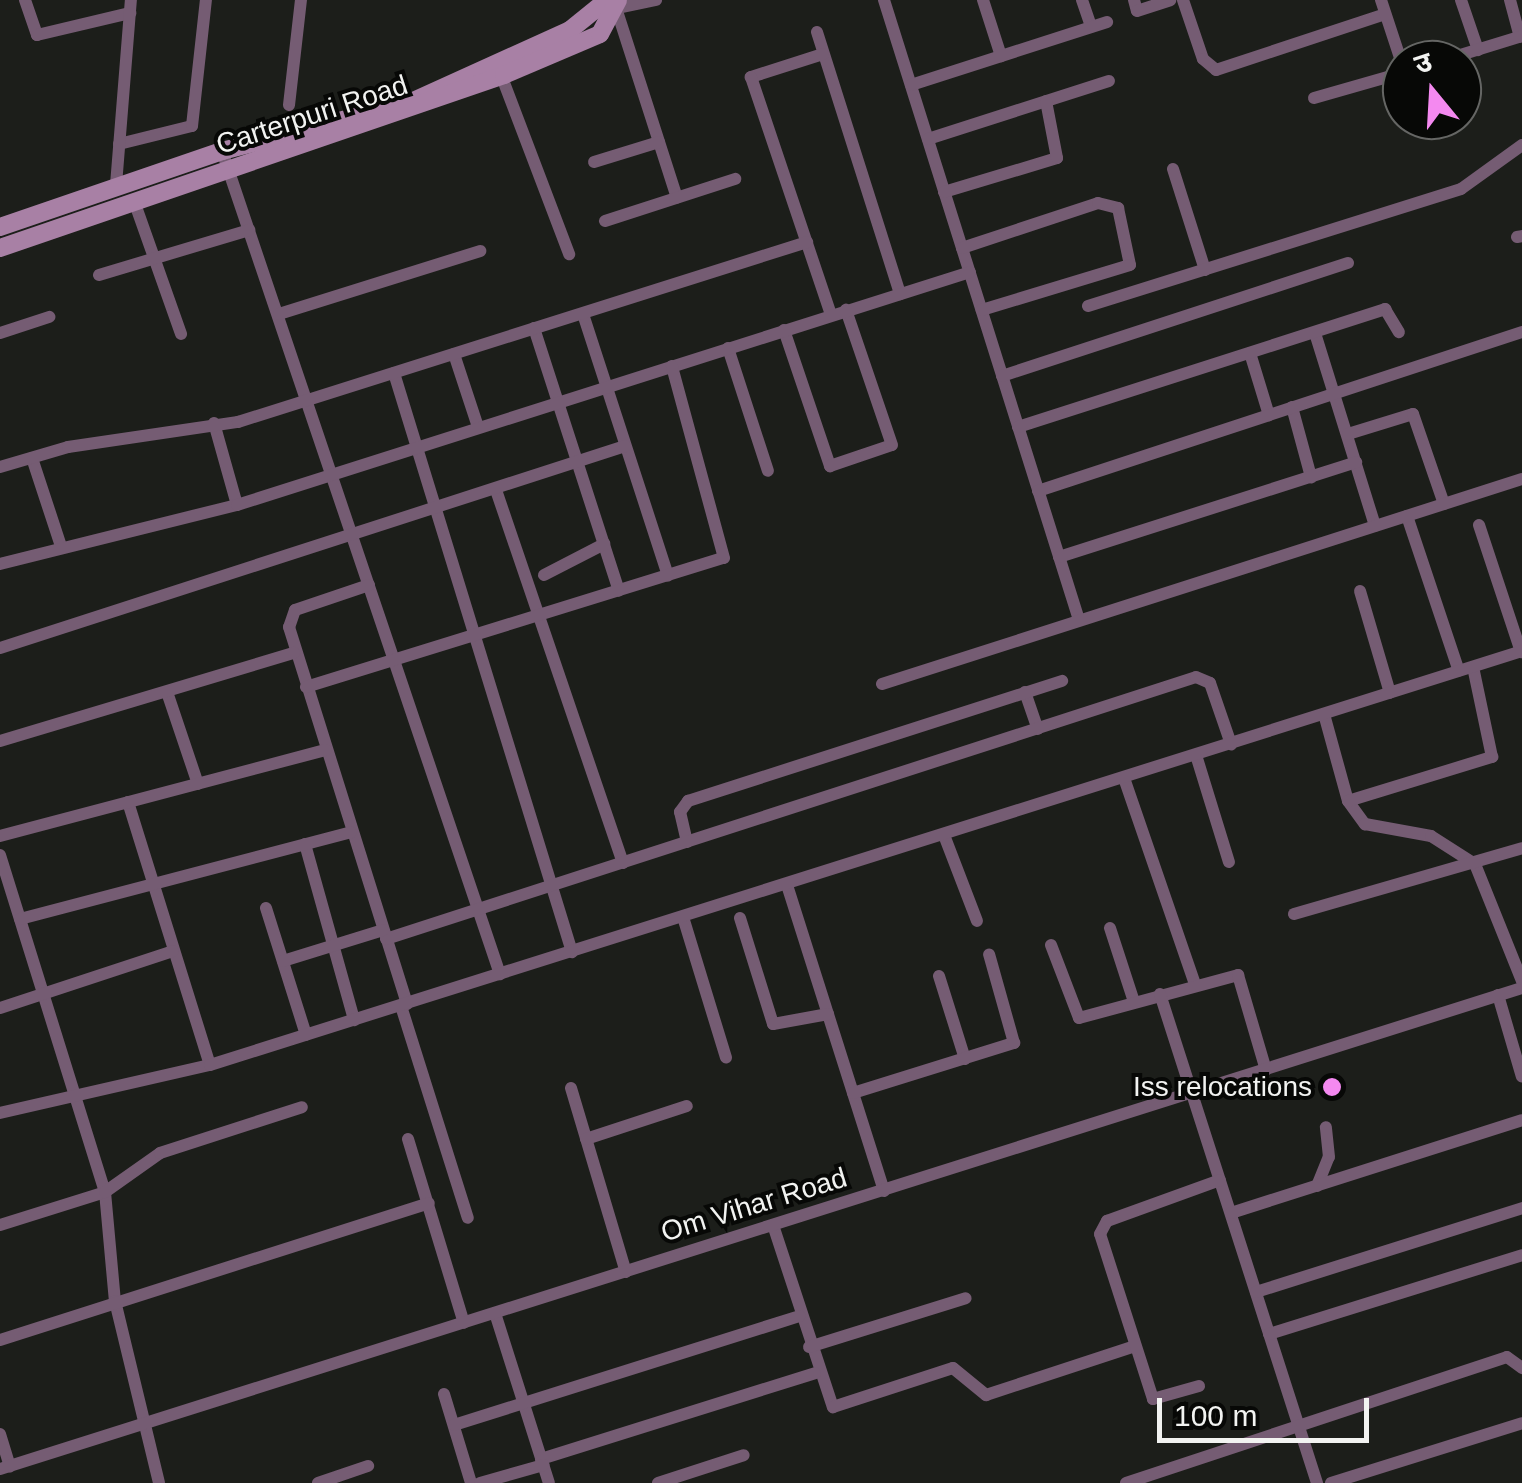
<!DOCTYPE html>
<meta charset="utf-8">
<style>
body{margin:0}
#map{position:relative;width:1522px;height:1483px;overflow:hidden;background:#1c1e1a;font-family:Arial,"Noto Sans Devanagari",sans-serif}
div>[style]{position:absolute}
.minor>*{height:12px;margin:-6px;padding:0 6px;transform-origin:6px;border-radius:6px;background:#755c73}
.secondary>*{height:18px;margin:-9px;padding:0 9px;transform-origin:9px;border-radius:9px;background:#a880a5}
.dots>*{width:28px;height:28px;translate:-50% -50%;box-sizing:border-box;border:5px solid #070806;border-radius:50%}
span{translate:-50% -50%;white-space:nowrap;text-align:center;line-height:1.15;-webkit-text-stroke:8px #070806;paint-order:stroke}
.street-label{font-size:28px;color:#f2f3f1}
.poi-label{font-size:28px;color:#f2f3f1}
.right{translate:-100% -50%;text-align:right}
.north{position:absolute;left:1382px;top:40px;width:100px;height:100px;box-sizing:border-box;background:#070806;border:2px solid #656664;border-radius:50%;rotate:342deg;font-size:28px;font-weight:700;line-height:40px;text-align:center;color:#f2f3f1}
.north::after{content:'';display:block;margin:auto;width:35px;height:45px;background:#f489f0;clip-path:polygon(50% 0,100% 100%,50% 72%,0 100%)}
.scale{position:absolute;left:1157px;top:1398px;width:212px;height:45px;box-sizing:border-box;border:5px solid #f2f3f1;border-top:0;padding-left:12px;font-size:30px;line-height:35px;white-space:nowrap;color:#f2f3f1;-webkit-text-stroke:8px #070806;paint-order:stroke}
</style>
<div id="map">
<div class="minor">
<div style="left:25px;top:0;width:37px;rotate:71deg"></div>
<div style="left:37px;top:35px;width:96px;rotate:-13.3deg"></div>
<div style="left:884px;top:0;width:650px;rotate:72.54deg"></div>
<div style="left:983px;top:0;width:59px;rotate:72.2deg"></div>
<div style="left:1082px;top:0;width:28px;rotate:71deg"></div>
<div style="left:1134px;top:0;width:11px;rotate:75deg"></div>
<div style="left:1137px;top:11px;width:35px;rotate:-18deg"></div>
<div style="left:1183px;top:0;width:62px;rotate:71.3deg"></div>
<div style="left:1203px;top:59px;width:17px;rotate:40deg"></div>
<div style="left:1216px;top:70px;width:178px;rotate:-18.3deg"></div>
<div style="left:1381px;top:0;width:67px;rotate:71.8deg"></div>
<div style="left:1461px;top:0;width:53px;rotate:71.2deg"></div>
<div style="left:1510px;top:0;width:38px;rotate:75deg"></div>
<div style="left:612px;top:9px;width:45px;rotate:-11.6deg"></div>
<div style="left:617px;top:11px;width:196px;rotate:72.2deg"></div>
<div style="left:817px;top:32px;width:275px;rotate:72.4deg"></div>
<div style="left:823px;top:54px;width:76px;rotate:162.3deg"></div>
<div style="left:751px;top:77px;width:251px;rotate:71.4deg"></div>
<div style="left:1444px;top:60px;width:82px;rotate:-17.1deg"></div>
<div style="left:500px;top:72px;width:195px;rotate:69.2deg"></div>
<div style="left:911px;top:85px;width:206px;rotate:-17.8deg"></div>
<div style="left:1314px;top:98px;width:91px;rotate:-15.9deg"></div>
<div style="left:289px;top:105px;width:106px;rotate:-83.5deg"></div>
<div style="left:928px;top:139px;width:190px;rotate:-17.8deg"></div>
<div style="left:119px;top:144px;width:75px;rotate:-13.9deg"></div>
<div style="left:192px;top:126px;width:127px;rotate:-83.7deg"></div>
<div style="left:222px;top:151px;width:869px;rotate:71.34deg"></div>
<div style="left:594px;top:162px;width:68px;rotate:-17.1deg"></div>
<div style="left:1173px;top:169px;width:106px;rotate:72.4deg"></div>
<div style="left:116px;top:185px;width:186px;rotate:-85.4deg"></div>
<div style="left:944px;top:192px;width:118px;rotate:-16.7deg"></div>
<div style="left:1057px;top:158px;width:58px;rotate:-100.9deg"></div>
<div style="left:134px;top:201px;width:141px;rotate:70.5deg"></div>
<div style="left:605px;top:221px;width:137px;rotate:-17.9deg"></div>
<div style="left:1517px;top:237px;width:5px;rotate:-11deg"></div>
<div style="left:962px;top:248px;width:143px;rotate:-18.3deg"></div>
<div style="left:1098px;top:203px;width:21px;rotate:14deg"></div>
<div style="left:1118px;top:208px;width:58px;rotate:78.1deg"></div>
<div style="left:1130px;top:265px;width:155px;rotate:163.1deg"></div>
<div style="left:99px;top:275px;width:157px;rotate:-16.7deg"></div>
<div style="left:1088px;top:306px;width:391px;rotate:-17.4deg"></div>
<div style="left:1461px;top:189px;width:75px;rotate:-35.8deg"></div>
<div style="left:279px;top:314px;width:211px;rotate:-17.4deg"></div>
<div style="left:583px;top:314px;width:275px;rotate:72deg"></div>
<div style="left:534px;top:328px;width:276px;rotate:72.1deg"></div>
<div style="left:784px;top:330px;width:144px;rotate:71.3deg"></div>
<div style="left:830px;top:466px;width:65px;rotate:-18.7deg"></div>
<div style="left:892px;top:445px;width:143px;rotate:-108.8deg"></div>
<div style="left:0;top:333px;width:52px;rotate:-18.1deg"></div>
<div style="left:1315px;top:333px;width:202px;rotate:72.7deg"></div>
<div style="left:728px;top:348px;width:129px;rotate:72deg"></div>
<div style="left:1250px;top:353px;width:65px;rotate:73deg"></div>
<div style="left:454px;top:354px;width:77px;rotate:71.8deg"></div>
<div style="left:394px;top:373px;width:606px;rotate:72.91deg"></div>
<div style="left:1002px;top:376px;width:364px;rotate:-18.1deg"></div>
<div style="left:1292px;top:407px;width:73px;rotate:74.8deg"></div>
<div style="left:214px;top:423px;width:85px;rotate:74.3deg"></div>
<div style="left:1018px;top:427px;width:386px;rotate:-17.8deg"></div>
<div style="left:1385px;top:309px;width:27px;rotate:59deg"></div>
<div style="left:1348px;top:434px;width:68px;rotate:-17.1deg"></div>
<div style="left:1413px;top:414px;width:95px;rotate:71deg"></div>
<div style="left:32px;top:458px;width:93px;rotate:71.8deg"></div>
<div style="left:0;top:467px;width:71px;rotate:-16.4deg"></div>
<div style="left:68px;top:447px;width:172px;rotate:-8.4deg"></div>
<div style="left:238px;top:422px;width:597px;rotate:-17.55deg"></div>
<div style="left:496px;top:490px;width:394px;rotate:71.2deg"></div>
<div style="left:1038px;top:491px;width:509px;rotate:-18.19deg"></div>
<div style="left:1407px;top:516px;width:163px;rotate:71.5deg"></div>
<div style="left:1479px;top:525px;width:134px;rotate:71.7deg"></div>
<div style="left:1059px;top:557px;width:312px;rotate:-17.7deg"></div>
<div style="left:0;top:564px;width:244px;rotate:-14deg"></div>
<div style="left:237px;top:505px;width:769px;rotate:-17.63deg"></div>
<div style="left:544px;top:575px;width:68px;rotate:-27.3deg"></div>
<div style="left:369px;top:585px;width:78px;rotate:161.3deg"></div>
<div style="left:295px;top:610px;width:18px;rotate:109deg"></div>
<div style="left:289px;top:627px;width:395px;rotate:72.6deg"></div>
<div style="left:1360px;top:591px;width:106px;rotate:73.6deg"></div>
<div style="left:0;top:648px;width:657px;rotate:-17.91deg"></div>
<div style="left:882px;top:684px;width:672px;rotate:-17.76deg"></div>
<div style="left:306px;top:687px;width:437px;rotate:-17.2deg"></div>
<div style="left:724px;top:558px;width:199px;rotate:-105.2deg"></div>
<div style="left:167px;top:692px;width:97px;rotate:71.4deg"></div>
<div style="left:1025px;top:692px;width:39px;rotate:71deg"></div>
<div style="left:1324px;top:714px;width:90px;rotate:74.6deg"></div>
<div style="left:1348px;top:801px;width:29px;rotate:54deg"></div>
<div style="left:1365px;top:824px;width:67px;rotate:10.3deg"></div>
<div style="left:1431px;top:836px;width:52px;rotate:32.5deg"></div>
<div style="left:0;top:741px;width:307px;rotate:-16.7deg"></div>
<div style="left:1196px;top:755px;width:112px;rotate:72.9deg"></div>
<div style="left:1124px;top:778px;width:215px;rotate:71deg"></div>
<div style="left:1348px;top:801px;width:151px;rotate:-17deg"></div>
<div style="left:1492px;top:757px;width:92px;rotate:-101.9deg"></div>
<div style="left:128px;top:802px;width:275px;rotate:72.7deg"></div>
<div style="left:944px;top:835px;width:92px;rotate:69deg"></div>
<div style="left:0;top:836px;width:337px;rotate:-14.8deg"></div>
<div style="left:687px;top:842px;width:31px;rotate:-103deg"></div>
<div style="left:680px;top:812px;width:14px;rotate:-54deg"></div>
<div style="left:688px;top:801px;width:393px;rotate:-17.8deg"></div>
<div style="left:305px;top:844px;width:183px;rotate:74.4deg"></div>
<div style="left:0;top:855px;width:353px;rotate:72.7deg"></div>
<div style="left:105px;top:1192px;width:109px;rotate:84.8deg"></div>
<div style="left:115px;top:1301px;width:187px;rotate:76.4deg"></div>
<div style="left:1475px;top:864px;width:126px;rotate:68.1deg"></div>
<div style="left:787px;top:885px;width:321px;rotate:72.4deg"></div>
<div style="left:266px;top:908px;width:133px;rotate:72.5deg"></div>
<div style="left:1294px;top:914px;width:237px;rotate:-16.1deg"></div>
<div style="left:683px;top:917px;width:147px;rotate:73deg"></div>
<div style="left:740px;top:918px;width:111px;rotate:72.7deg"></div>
<div style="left:773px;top:1024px;width:56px;rotate:-10.3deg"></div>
<div style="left:20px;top:919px;width:342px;rotate:-14.7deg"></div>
<div style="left:1110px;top:928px;width:78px;rotate:72deg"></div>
<div style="left:386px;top:939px;width:851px;rotate:-17.92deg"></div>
<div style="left:1196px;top:677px;width:15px;rotate:23deg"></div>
<div style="left:1210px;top:683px;width:65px;rotate:71deg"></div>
<div style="left:1051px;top:945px;width:78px;rotate:69deg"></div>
<div style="left:1079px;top:1018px;width:165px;rotate:-15.1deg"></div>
<div style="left:1238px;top:975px;width:99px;rotate:73.6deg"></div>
<div style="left:283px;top:961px;width:105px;rotate:-17.2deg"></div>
<div style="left:939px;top:976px;width:87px;rotate:72.6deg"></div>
<div style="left:1160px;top:994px;width:514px;rotate:72.2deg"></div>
<div style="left:1498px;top:995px;width:85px;rotate:73.7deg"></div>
<div style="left:401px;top:1006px;width:222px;rotate:72.5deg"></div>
<div style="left:0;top:1008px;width:182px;rotate:-18.2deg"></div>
<div style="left:571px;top:1088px;width:192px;rotate:73.4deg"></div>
<div style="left:853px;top:1093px;width:169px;rotate:-17.3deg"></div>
<div style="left:1014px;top:1043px;width:92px;rotate:-105.7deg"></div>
<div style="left:0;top:1113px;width:215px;rotate:-12.9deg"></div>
<div style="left:210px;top:1065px;width:1376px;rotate:-17.51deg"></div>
<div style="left:408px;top:1139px;width:192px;rotate:73.1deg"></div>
<div style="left:586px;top:1139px;width:106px;rotate:-18.1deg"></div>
<div style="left:1317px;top:1186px;width:31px;rotate:-68deg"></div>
<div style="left:1329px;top:1157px;width:30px;rotate:-96deg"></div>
<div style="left:1231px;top:1213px;width:305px;rotate:-17.7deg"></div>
<div style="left:0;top:1225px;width:110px;rotate:-17.4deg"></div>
<div style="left:105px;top:1192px;width:67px;rotate:-35.3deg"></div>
<div style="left:160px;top:1153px;width:149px;rotate:-17.9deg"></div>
<div style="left:773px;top:1225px;width:192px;rotate:71.8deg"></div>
<div style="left:833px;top:1407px;width:126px;rotate:-18deg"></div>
<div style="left:953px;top:1368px;width:43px;rotate:39.3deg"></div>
<div style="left:986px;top:1395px;width:157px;rotate:-18.2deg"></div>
<div style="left:1256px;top:1292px;width:279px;rotate:-17.5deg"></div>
<div style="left:495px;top:1313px;width:178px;rotate:72.4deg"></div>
<div style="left:1269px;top:1334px;width:265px;rotate:-17.3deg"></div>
<div style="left:0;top:1340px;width:450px;rotate:-17.7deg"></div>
<div style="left:809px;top:1347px;width:164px;rotate:-17.3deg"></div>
<div style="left:1199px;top:1386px;width:48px;rotate:164.2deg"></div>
<div style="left:1153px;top:1399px;width:173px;rotate:-107.8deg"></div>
<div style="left:1100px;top:1234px;width:15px;rotate:-62deg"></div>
<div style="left:1107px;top:1221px;width:120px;rotate:-19.9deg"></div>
<div style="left:444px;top:1394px;width:93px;rotate:73.1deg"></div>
<div style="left:454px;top:1425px;width:362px;rotate:-17.5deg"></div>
<div style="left:0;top:1434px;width:34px;rotate:73deg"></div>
<div style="left:541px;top:1459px;width:287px;rotate:-17.4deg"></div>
<div style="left:0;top:1469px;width:1596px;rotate:-17.54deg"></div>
<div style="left:318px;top:1483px;width:53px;rotate:-18.8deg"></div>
<div style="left:480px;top:1483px;width:66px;rotate:-15.9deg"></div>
<div style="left:658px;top:1483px;width:90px;rotate:-18deg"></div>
<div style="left:1126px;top:1483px;width:401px;rotate:-18.3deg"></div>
<div style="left:1507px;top:1357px;width:19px;rotate:36deg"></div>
<div style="left:1331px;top:1483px;width:200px;rotate:-17.4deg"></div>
</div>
<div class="secondary">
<div style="left:0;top:227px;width:235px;rotate:-18.9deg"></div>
<div style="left:222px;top:151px;width:193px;rotate:-14.4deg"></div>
<div style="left:409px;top:103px;width:177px;rotate:-24.4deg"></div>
<div style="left:570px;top:30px;width:48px;rotate:-39deg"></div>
<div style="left:0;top:248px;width:533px;rotate:-18.94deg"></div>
<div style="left:504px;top:75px;width:104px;rotate:-23.1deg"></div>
<div style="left:600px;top:34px;width:38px;rotate:-62deg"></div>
</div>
<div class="dots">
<div style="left:1332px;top:1087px;background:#f489f0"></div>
</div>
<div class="street-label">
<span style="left:312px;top:115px;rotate:-18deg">Carterpuri Road</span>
<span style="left:754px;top:1205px;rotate:-17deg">Om Vihar Road</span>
</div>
<div class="poi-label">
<span class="right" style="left:1312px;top:1087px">Iss relocations</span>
</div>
<div class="north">उ</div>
<div class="scale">100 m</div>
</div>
